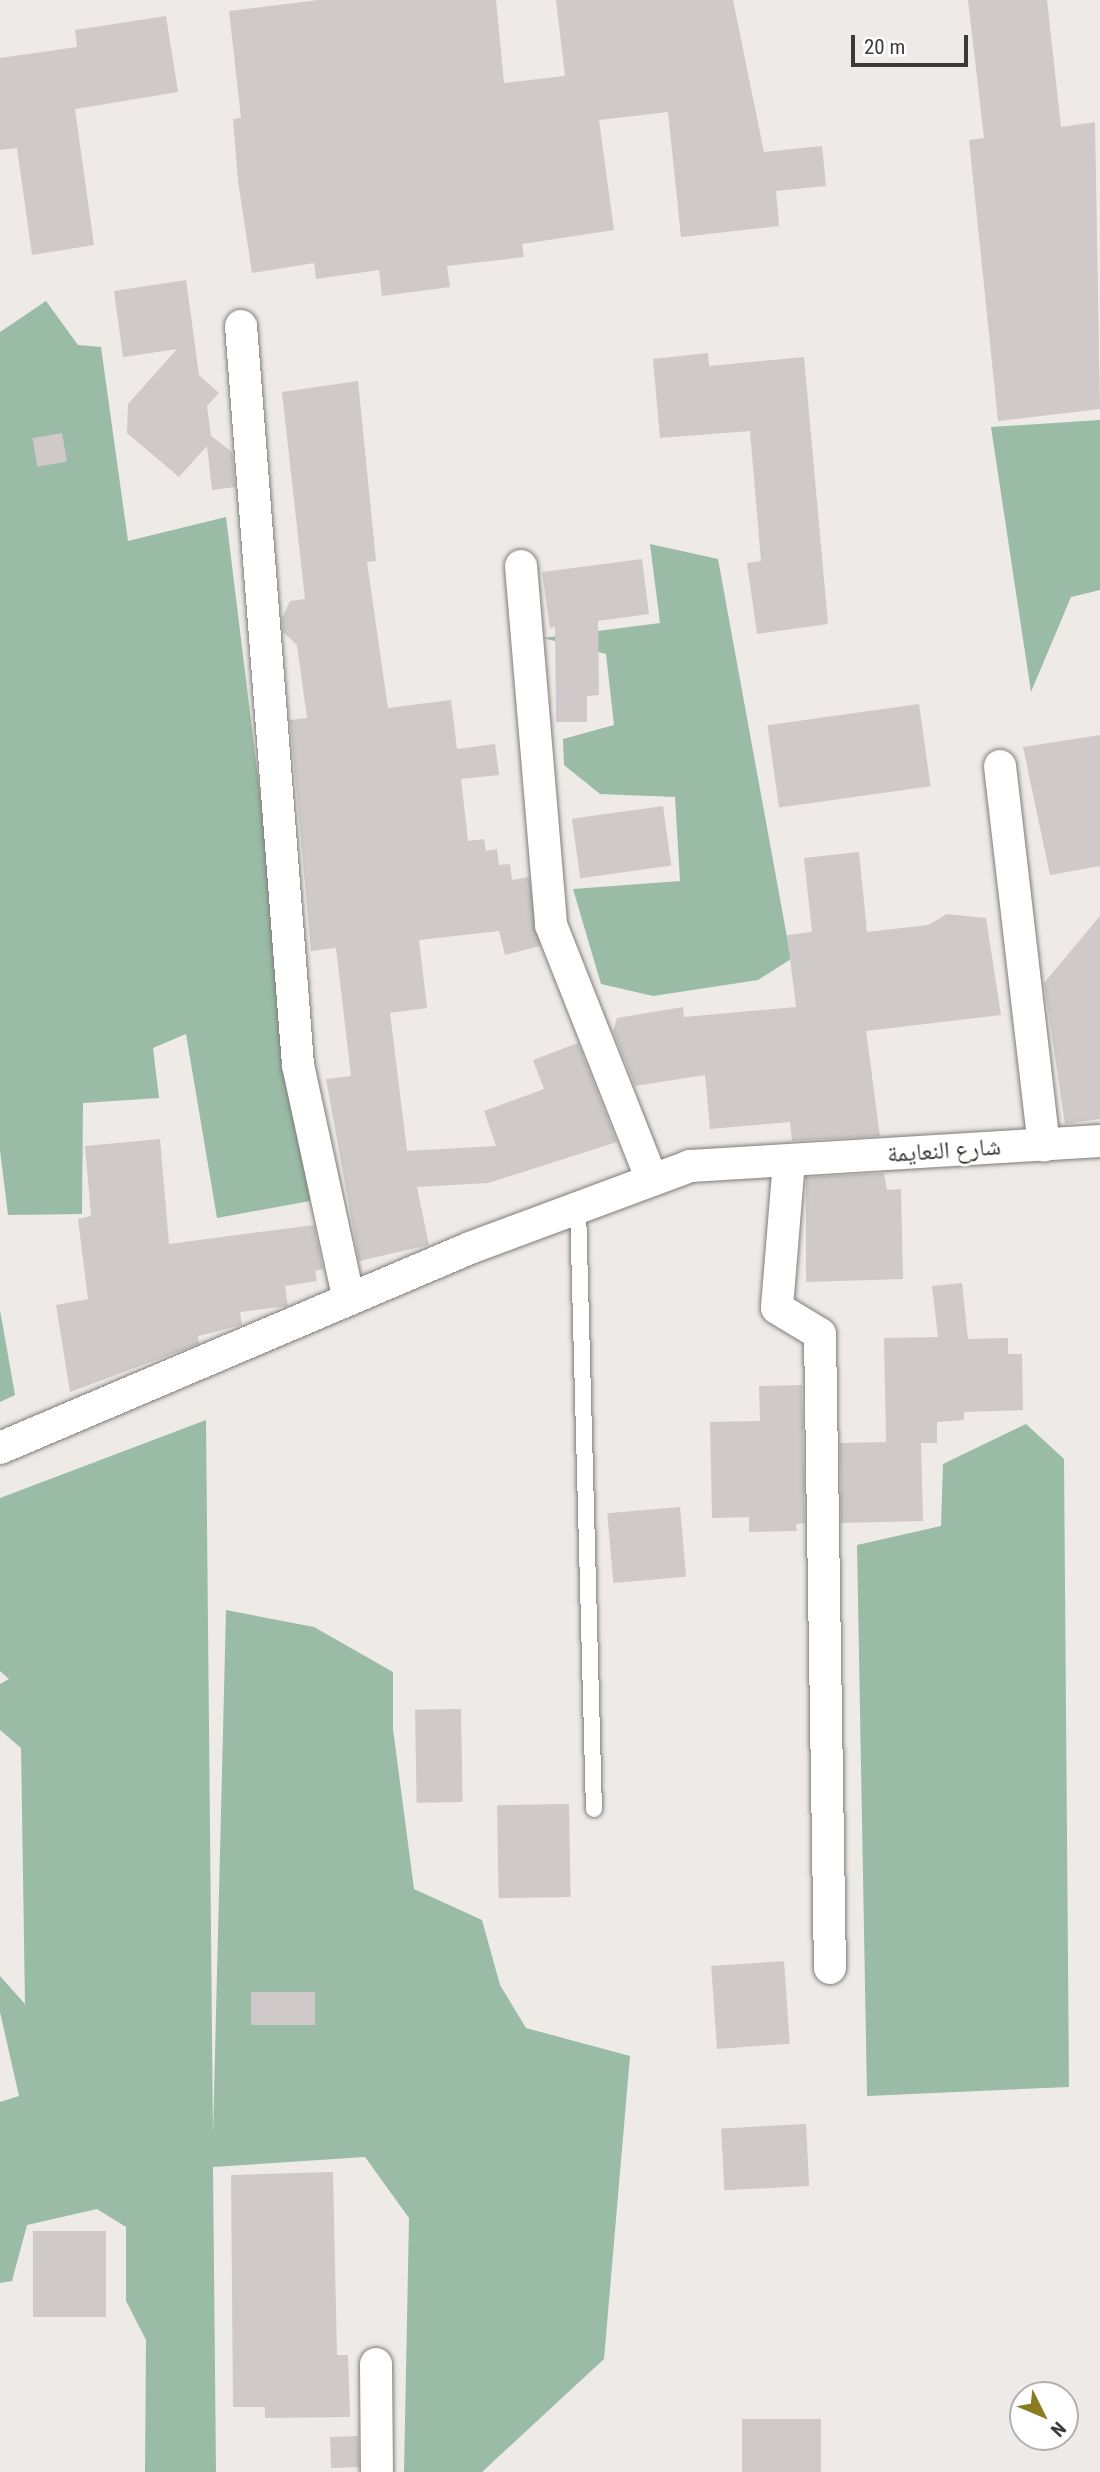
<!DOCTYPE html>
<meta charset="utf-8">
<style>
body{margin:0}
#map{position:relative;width:1100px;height:2472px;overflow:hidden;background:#eeeae7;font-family:"Roboto Condensed","Noto Naskh Arabic",sans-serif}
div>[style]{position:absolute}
.forest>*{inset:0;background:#9abba6}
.building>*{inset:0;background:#cfc9c9;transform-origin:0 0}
.roads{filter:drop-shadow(0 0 2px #7f7c79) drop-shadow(0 0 2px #7f7c79)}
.lane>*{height:16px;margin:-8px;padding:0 8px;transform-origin:8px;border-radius:8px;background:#fff}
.street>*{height:32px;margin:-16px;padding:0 16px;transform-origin:16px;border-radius:16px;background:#fff}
span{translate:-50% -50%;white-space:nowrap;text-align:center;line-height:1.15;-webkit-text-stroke:5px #fff;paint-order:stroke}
.street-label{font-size:24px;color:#3c3a39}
.north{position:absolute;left:1009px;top:2381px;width:70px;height:70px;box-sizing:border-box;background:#fff;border:2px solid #b1b0b0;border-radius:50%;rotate:133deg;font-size:19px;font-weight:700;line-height:28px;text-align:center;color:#3c3a39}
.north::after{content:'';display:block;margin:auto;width:24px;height:32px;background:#8b7c22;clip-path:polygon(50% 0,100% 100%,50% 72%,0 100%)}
.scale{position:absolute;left:851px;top:35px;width:117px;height:32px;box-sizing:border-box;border:4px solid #3c3a39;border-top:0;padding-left:9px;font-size:21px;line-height:24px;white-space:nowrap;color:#3c3a39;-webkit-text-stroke:5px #fff;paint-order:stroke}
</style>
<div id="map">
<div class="forest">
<div style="clip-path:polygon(46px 301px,78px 345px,101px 347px,128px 541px,226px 517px,310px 1201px,217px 1218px,186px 1034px,153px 1048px,159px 1098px,83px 1103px,82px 1214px,8px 1215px,0 1150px,0 332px)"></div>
<div style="clip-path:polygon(1100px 420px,1100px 590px,1071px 597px,1031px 692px,991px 427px)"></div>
<div style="clip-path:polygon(650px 544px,718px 559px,791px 959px,758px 980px,653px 996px,601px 984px,573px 889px,680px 881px,675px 797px,600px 794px,564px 765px,563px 739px,614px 725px,606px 654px,543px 638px,660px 623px)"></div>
<div style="clip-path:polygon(0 1310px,15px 1395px,0 1402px)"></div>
<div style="clip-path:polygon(206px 1420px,213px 2135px,226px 1610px,314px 1627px,393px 1672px,393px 1729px,414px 1889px,482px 1920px,500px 1985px,526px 2028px,630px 2056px,604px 2359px,482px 2472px,404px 2472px,409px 2218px,365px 2157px,213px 2167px,216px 2472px,145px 2472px,146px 2340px,126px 2301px,126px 2227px,97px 2209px,27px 2225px,12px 2281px,0 2283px,0 2102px,19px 2096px,0 2012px,0 1976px,25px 2004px,21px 1748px,0 1730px,0 1684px,9px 1679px,0 1671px,0 1498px)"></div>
<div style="clip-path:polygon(1026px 1424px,1064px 1459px,1069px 2087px,867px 2096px,857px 1545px,941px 1526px,943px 1464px)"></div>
</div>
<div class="building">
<div style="clip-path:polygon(318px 0,496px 0,504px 83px,565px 76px,556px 0,733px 0,764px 152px,822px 146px,826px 186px,776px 191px,779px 226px,681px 237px,668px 112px,599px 120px,614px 230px,522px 244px,524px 257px,447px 266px,450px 287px,382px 296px,379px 270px,316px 279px,314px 263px,252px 273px,238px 181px,233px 119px,241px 118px,229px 11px)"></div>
<div style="clip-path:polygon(968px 0,1047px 0,1061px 127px,1095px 122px,1100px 409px,998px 421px,969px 140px,984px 138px)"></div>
<div style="clip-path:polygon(166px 16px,178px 92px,75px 109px,94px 245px,32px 255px,17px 148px,0 150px,0 58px,77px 47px,75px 30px)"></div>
<div style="clip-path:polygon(186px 280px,199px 375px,219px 393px,207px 406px,211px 436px,232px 452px,235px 487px,212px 490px,207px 446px,179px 477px,127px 433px,128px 404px,177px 349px,123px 357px,114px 291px)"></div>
<div style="clip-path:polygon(708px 353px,709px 366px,804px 357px,828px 624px,757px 634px,747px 563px,761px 561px,750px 431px,660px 438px,653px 359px)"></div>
<div style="clip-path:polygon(358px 381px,376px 561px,367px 562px,388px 708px,451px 700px,457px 749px,495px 744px,499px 775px,461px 779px,468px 841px,484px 839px,486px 851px,497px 849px,499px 865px,510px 864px,512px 880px,529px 877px,540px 946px,505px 955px,499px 931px,419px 940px,427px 1008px,390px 1013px,407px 1151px,496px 1146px,484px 1111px,544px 1089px,533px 1060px,578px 1043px,617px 1142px,488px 1183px,417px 1187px,429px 1245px,359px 1261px,326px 1079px,351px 1076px,336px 948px,311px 951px,290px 720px,307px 718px,297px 645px,283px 632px,282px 618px,290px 601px,305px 599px,282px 392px)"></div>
<div style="left:62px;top:433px;width:29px;height:30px;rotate:80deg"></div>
<div style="clip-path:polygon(642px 559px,649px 614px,598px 621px,599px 695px,587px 696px,587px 722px,556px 722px,555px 627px,550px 628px,542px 572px)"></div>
<div style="left:919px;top:704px;width:83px;height:153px;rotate:82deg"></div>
<div style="clip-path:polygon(1100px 735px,1100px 866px,1050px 875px,1023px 747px)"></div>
<div style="left:663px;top:806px;width:60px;height:92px;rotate:82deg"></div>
<div style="clip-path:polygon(859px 852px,867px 932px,928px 925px,947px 914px,986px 918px,1001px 1015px,866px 1031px,880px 1136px,792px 1141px,790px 1122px,710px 1129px,705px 1075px,635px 1086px,613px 1031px,617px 1018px,683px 1007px,684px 1017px,796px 1007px,787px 935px,812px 932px,804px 858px)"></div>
<div style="clip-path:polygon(1100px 916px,1100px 1119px,1065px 1124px,1044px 983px)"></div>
<div style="clip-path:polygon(160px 1139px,169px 1244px,314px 1225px,323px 1269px,315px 1271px,317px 1281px,285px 1286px,288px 1306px,240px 1312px,242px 1325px,198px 1336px,199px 1344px,70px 1392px,56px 1305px,88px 1299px,78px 1219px,91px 1216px,85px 1146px)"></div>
<div style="clip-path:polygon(884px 1173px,887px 1190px,901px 1189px,903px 1279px,806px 1282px,806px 1177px)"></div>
<div style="clip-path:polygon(962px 1283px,968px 1339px,1008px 1338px,1008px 1354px,1022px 1354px,1023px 1410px,964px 1412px,964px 1420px,937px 1422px,937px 1443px,921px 1443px,923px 1521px,841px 1523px,840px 1443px,886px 1442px,884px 1338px,938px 1337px,932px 1286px)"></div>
<div style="clip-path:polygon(802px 1385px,805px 1523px,796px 1524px,797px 1531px,749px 1532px,749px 1517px,712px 1518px,710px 1422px,760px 1421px,759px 1386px)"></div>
<div style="left:680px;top:1507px;width:70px;height:73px;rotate:85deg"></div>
<div style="left:461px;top:1709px;width:93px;height:46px;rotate:89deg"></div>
<div style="left:569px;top:1804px;width:93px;height:72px;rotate:89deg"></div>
<div style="left:784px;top:1961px;width:83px;height:73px;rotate:86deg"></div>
<div style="left:251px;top:1992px;width:64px;height:33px"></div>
<div style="left:806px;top:2124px;width:62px;height:85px;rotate:87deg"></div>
<div style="clip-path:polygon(333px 2172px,337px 2355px,348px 2355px,350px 2417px,265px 2418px,265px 2407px,233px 2407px,231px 2175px)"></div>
<div style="left:33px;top:2231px;width:73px;height:86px"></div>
<div style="left:821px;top:2419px;width:53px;height:79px;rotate:90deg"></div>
<div style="left:358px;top:2436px;width:31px;height:28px;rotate:88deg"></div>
</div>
<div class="roads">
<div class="lane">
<div style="left:578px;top:1208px;width:601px;rotate:88.48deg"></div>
</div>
<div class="street">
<div style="left:241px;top:326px;width:741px;rotate:85.59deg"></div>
<div style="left:298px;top:1065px;width:240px;rotate:77.8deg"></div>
<div style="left:521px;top:566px;width:360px;rotate:85.2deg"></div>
<div style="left:551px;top:925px;width:274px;rotate:68.4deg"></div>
<div style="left:1000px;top:766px;width:382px;rotate:83.4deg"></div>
<div style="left:789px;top:1161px;width:147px;rotate:94.7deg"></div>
<div style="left:777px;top:1308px;width:50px;rotate:31.2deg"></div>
<div style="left:820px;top:1334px;width:634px;rotate:89.1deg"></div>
<div style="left:0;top:1448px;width:511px;rotate:-23.05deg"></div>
<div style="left:470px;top:1248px;width:235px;rotate:-20.4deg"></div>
<div style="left:690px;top:1166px;width:411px;rotate:-3.5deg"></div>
<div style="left:376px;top:2364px;width:108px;rotate:89.5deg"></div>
</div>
</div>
<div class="street-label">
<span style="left:944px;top:1151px;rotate:-4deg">شارع النعايمة</span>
</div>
<div class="north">N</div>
<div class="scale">20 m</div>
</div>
